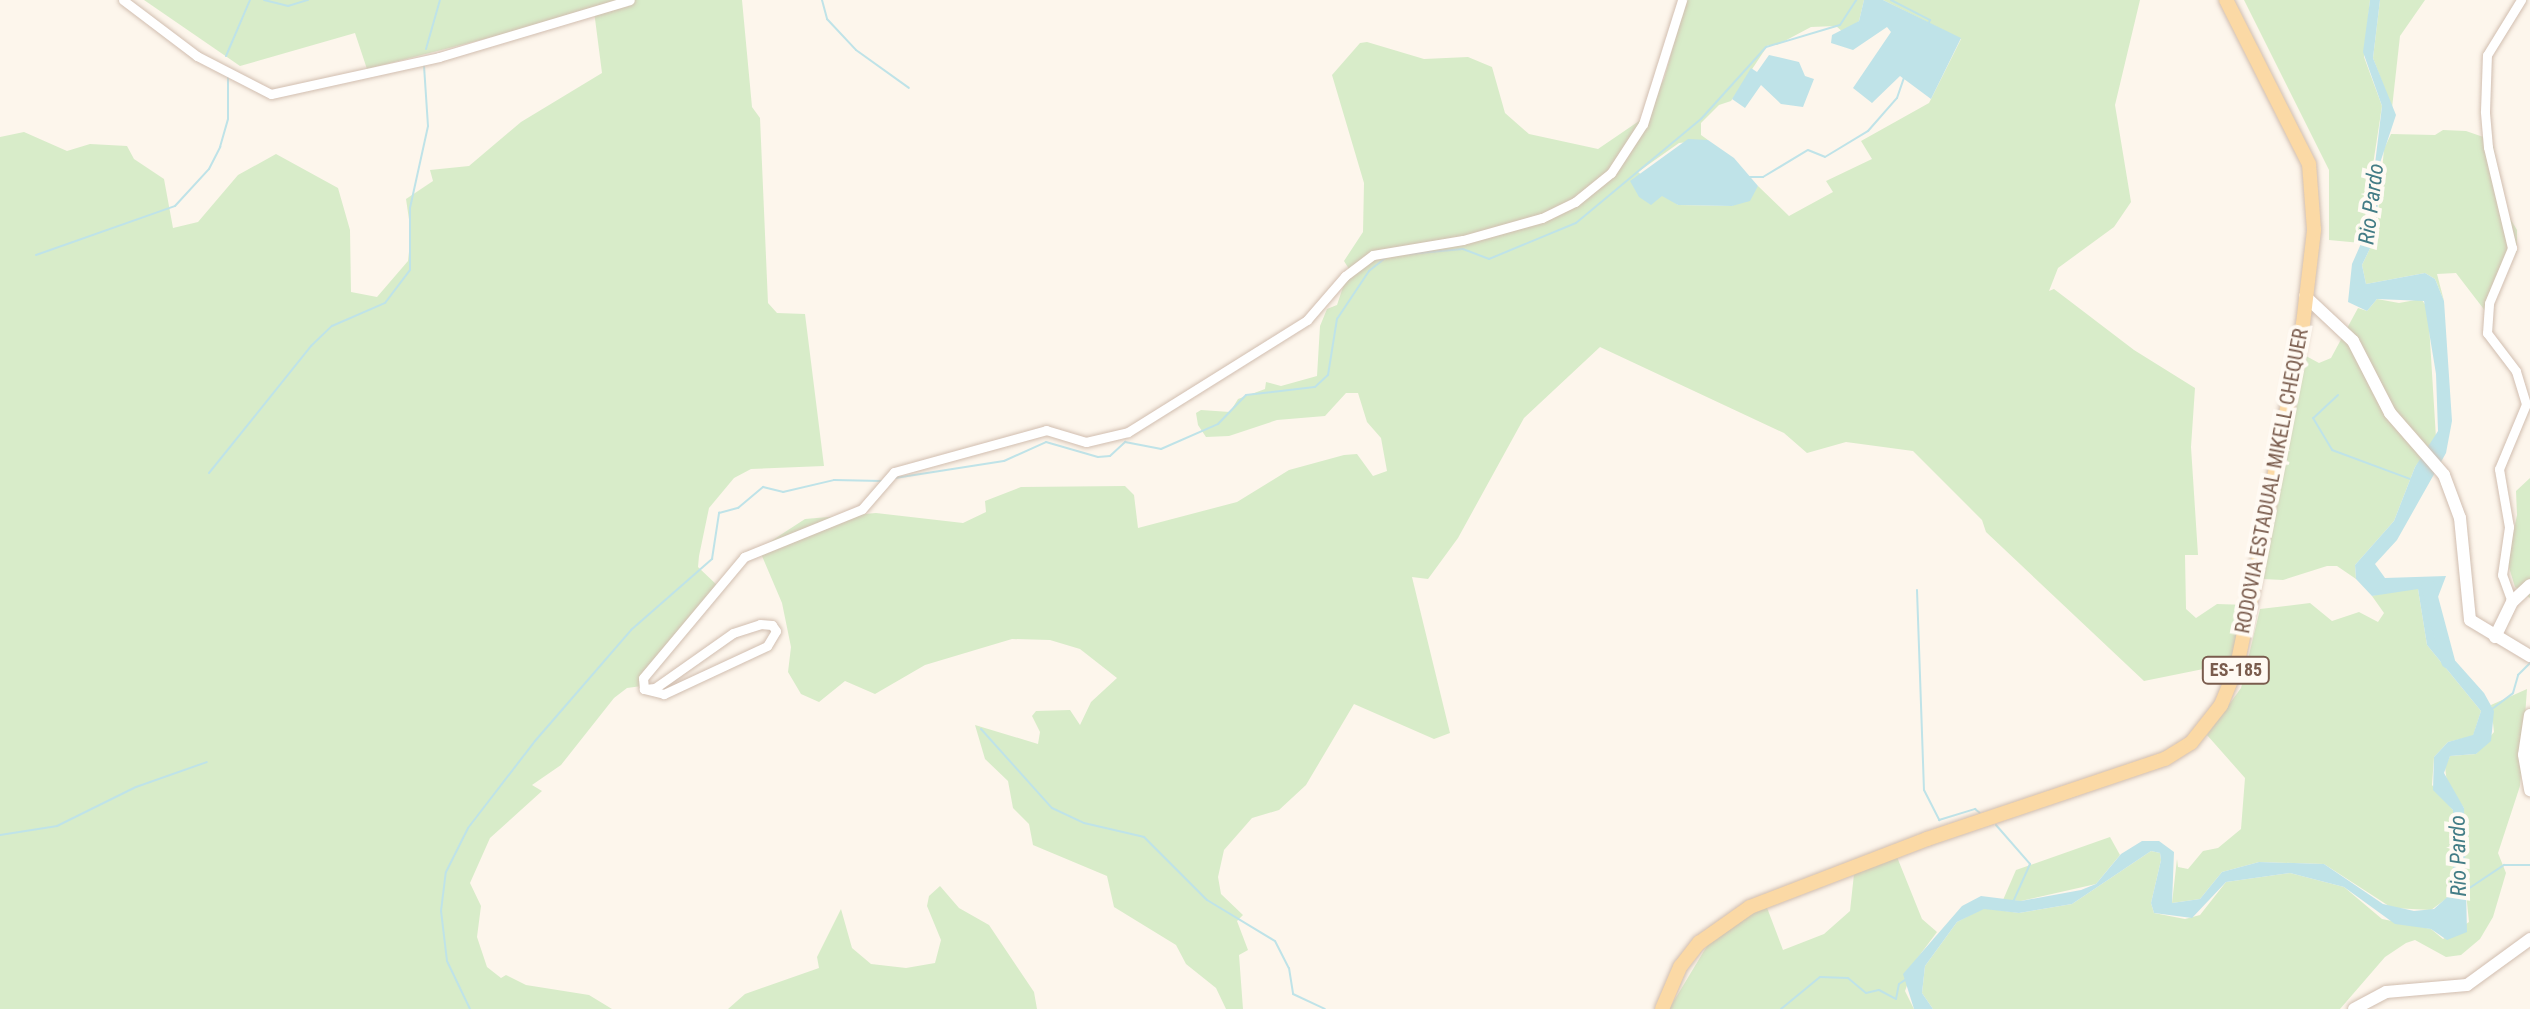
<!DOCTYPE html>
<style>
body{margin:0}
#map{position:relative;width:2530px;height:1009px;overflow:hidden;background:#fdf6ec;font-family:"Roboto Condensed",sans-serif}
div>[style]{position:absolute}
.green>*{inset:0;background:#d8ecc9}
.water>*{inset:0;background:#bfe3e8}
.stream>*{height:2px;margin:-1px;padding:0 1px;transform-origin:1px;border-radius:1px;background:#bfe3e8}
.river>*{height:14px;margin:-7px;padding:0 7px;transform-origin:7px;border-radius:7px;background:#bfe3e8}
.roads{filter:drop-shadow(0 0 2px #d1beb0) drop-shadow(0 0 2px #d1beb0)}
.street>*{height:9px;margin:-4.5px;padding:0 4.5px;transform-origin:4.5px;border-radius:4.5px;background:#fff}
.secondary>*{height:12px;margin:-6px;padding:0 6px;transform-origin:6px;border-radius:6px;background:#fff}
.primary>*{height:14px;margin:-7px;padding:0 7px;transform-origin:7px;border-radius:7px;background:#fbd9a5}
span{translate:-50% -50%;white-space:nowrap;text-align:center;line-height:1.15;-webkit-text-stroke:8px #fffaf3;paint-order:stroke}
.shield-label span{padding:2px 6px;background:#fffaf3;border:2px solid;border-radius:6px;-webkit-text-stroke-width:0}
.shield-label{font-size:18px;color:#7a5c4d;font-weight:700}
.street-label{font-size:20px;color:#7a5c4d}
.water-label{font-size:22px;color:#437c86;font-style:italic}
</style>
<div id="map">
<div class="green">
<div style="clip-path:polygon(144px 0,742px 0,752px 107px,760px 118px,768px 303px,777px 313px,805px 314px,824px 466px,751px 469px,734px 478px,709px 508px,699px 556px,698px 567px,719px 587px,648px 676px,649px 685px,627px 688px,614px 698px,561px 765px,532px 785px,542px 791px,490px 838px,470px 883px,481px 906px,477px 937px,487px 967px,501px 978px,506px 975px,526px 985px,589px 995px,612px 1009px,0 1009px,0 137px,24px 132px,67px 151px,90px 144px,127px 146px,134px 159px,164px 179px,173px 228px,198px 222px,238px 175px,276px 154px,338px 188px,350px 230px,351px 292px,377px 297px,408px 261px,411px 233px,406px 199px,433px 181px,430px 170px,469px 166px,521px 122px,602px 73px,594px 11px,367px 69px,355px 33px,240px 66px)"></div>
<div style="clip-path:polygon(1686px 0,1864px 0,1859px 21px,1844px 33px,1836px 26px,1811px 27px,1777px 45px,1768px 45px,1731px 101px,1719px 105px,1701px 123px,1701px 135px,1708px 140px,1679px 143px,1638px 172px,1678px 205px,1732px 206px,1758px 186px,1789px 216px,1833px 192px,1826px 181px,1872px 159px,1861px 141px,1929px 103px,1961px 39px,1883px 0,2140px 0,2115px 105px,2131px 202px,2114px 227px,2058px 268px,2049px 291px,2054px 289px,2134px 350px,2195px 388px,2191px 447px,2198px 555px,2185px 555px,2186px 609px,2196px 618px,2217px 604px,2247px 605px,2238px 662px,2144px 681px,1986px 532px,1982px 520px,1913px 451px,1846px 442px,1807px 453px,1784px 433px,1600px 347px,1524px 418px,1458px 538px,1428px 579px,1412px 577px,1450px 733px,1434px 739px,1354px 704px,1306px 785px,1279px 810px,1252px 818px,1224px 850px,1218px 877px,1221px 894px,1243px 915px,1237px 921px,1248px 950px,1239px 955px,1243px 1009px,1226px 1009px,1216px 988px,1186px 964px,1176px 945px,1114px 907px,1107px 876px,1033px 845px,1029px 824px,1013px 808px,1008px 781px,985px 759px,975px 725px,1038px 744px,1040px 732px,1032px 716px,1036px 711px,1070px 710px,1080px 725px,1091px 702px,1117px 678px,1080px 649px,1050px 640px,1012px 639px,925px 665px,875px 694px,845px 681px,819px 702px,801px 694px,788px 672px,791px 647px,782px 603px,759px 549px,805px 519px,876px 513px,963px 523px,986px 512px,985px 501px,1021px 487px,1125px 486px,1134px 495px,1138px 528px,1237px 502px,1289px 470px,1344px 455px,1357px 454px,1373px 476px,1387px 471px,1381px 438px,1367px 422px,1358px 393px,1346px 393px,1325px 416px,1277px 420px,1229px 436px,1206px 437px,1198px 425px,1196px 413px,1201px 410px,1230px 412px,1238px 399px,1265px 389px,1266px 382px,1281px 386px,1317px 376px,1320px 326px,1327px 309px,1337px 305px,1349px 269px,1344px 261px,1363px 232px,1364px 183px,1332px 75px,1360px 43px,1367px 42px,1424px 59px,1468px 57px,1492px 67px,1505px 113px,1529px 134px,1598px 149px,1642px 119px,1664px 79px)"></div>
<div style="clip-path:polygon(2244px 0,2370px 0,2364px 57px,2382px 106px,2361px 243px,2329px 240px,2329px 170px)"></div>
<div style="clip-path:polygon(2380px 0,2425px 0,2400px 36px,2392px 108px,2373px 58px)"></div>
<div style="clip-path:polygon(2443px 130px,2466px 131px,2492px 140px,2508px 215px,2517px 230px,2517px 251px,2486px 312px,2456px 273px,2437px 274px,2444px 301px,2435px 279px,2425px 273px,2366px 284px,2362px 265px,2376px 236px,2384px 149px,2391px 134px,2435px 135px)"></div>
<div style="clip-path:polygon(2377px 299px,2399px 303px,2421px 299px,2428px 308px,2436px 438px,2415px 467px,2394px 521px,2355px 565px,2356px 579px,2337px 566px,2327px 566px,2283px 580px,2263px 579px,2306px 356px,2319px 363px,2331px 358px,2358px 308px,2367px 311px)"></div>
<div style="clip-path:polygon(2530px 478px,2530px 598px,2515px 587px,2507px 561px,2517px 515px,2516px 491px)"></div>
<div style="clip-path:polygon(2404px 588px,2418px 589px,2427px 645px,2481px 711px,2473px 736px,2448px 742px,2434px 757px,2432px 785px,2453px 810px,2455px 888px,2450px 896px,2431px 910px,2392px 908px,2324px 864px,2259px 862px,2222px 872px,2200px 899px,2172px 903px,2177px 859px,2178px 867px,2188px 869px,2203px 851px,2218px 848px,2241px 829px,2245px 778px,2207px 735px,2241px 688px,2260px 609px,2310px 603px,2332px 621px,2359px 612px,2378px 622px,2384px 613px,2372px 596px)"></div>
<div style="clip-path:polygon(2527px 689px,2520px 786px,2498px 853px,2506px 873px,2493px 917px,2480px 939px,2461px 955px,2446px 957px,2415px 940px,2406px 943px,2385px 957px,2340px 1009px,1933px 1009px,1922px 993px,1925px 966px,1957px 922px,1984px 908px,2019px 913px,2072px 904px,2151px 851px,2160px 853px,2161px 860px,2151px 903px,2154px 913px,2185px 919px,2200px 915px,2226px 882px,2290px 873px,2344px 887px,2382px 919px,2431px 929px,2443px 939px,2469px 922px,2461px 845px,2464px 808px,2447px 783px,2445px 767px,2450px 756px,2476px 754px,2494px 732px,2491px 705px)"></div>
<div style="clip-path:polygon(2110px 837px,2120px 855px,2096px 884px,2021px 901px,2003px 900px,2016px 870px)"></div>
<div style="clip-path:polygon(1897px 857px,1922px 919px,1937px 932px,1916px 960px,1905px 991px,1914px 1009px,1669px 1009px,1710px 941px,1766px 905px,1783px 950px,1824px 934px,1850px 911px,1854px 874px)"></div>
<div style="clip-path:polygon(940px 886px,959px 908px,989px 925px,1034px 992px,1037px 1009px,728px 1009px,745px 994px,819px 968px,817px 957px,841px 909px,852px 948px,871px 964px,906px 968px,935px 963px,941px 940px,927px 906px,929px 896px)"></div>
</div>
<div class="water">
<div style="clip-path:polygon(1864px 0,1883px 0,1961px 38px,1931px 99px,1900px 76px,1872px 103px,1853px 88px,1891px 32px,1887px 27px,1853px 50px,1831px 43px,1832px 35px,1859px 21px)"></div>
<div style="clip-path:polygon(2370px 0,2380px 0,2373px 58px,2396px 115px,2380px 163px,2376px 236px,2362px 265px,2366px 284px,2425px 273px,2435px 279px,2444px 301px,2452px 421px,2446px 453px,2397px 540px,2375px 564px,2385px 578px,2446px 576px,2433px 610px,2435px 638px,2484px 693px,2494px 711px,2491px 741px,2476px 754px,2450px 756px,2444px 773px,2464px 808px,2467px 932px,2447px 940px,2431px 929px,2395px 924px,2344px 887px,2290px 873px,2226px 882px,2192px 918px,2154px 913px,2151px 903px,2161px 860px,2160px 853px,2151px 851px,2072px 904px,2019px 913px,1984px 909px,1957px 922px,1925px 966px,1922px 993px,1933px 1009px,1914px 1009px,1903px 974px,1962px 906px,1981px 896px,2021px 901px,2081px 890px,2096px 884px,2121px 854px,2142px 841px,2159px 841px,2174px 852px,2172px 903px,2200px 899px,2222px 872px,2259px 862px,2324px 864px,2383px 904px,2414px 911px,2434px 909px,2453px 892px,2453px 810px,2433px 790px,2434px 757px,2448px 742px,2473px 735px,2481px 711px,2427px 645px,2418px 589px,2372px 596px,2356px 579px,2355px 565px,2394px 521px,2415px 467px,2438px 431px,2436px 374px,2424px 301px,2377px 299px,2367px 311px,2348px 302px,2352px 264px,2367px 230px,2382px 106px,2363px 52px)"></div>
<div style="clip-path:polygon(1769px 55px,1799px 62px,1805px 76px,1814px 79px,1803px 107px,1781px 104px,1761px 85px,1745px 108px,1732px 99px,1751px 68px,1757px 72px)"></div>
<div style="clip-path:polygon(1688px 139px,1708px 140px,1734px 158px,1758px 186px,1750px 201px,1732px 206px,1678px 205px,1662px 196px,1651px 205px,1639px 197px,1630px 181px)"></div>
</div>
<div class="stream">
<div style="left:264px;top:0;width:25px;rotate:14deg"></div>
<div style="left:288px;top:6px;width:21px;rotate:-17deg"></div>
<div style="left:822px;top:0;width:20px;rotate:75deg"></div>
<div style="left:827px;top:19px;width:42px;rotate:46.9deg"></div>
<div style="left:856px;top:50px;width:65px;rotate:35.6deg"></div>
<div style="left:1891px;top:0;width:44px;rotate:27.1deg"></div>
<div style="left:1930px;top:20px;width:5px;rotate:112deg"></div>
<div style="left:426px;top:49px;width:51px;rotate:-74.1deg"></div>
<div style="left:226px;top:56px;width:61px;rotate:-66.8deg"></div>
<div style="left:1748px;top:177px;width:15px"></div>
<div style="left:1763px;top:177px;width:52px;rotate:-31deg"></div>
<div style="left:1808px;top:150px;width:18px;rotate:22deg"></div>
<div style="left:1825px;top:157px;width:50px;rotate:-31.2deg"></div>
<div style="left:1868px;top:131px;width:44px;rotate:-48.7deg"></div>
<div style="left:1897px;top:98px;width:21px;rotate:-71deg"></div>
<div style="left:1408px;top:254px;width:55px;rotate:-5.2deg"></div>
<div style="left:1463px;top:249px;width:28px;rotate:21deg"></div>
<div style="left:1489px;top:259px;width:94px;rotate:-22.5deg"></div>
<div style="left:1576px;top:223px;width:163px;rotate:-39.8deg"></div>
<div style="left:1701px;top:119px;width:97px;rotate:-47.9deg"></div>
<div style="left:1766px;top:47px;width:77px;rotate:-16.6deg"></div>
<div style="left:1840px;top:25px;width:30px;rotate:-57deg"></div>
<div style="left:36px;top:255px;width:147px;rotate:-19.4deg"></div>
<div style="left:175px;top:206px;width:50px;rotate:-47.4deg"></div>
<div style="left:209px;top:169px;width:25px;rotate:-63deg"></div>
<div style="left:220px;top:147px;width:29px;rotate:-74deg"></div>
<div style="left:228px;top:119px;width:43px;rotate:-90deg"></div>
<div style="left:2338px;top:395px;width:34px;rotate:137deg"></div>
<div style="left:2313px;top:418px;width:37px;rotate:59deg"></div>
<div style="left:2332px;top:450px;width:83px;rotate:20.4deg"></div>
<div style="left:209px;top:473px;width:163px;rotate:-51.2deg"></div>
<div style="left:311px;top:346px;width:29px;rotate:-44deg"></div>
<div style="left:332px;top:326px;width:58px;rotate:-23.5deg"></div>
<div style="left:385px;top:303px;width:41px;rotate:-52.9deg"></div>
<div style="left:410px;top:270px;width:62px;rotate:-90deg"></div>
<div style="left:410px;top:208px;width:84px;rotate:-77.6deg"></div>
<div style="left:428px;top:126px;width:61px;rotate:-93.8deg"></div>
<div style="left:895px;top:478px;width:110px;rotate:-8.9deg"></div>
<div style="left:1004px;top:461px;width:46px;rotate:-24.3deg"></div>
<div style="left:1046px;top:442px;width:54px;rotate:16.1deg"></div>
<div style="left:1098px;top:457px;width:12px;rotate:-5deg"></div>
<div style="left:1110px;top:456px;width:21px;rotate:-43deg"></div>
<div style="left:1125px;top:442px;width:37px;rotate:11deg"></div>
<div style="left:1161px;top:449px;width:62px;rotate:-23.7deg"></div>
<div style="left:1218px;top:424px;width:40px;rotate:-46deg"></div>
<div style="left:1246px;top:395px;width:69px;rotate:-6.6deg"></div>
<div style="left:1315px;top:387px;width:18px;rotate:-43deg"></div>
<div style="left:1328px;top:375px;width:57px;rotate:-80.9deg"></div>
<div style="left:1337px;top:319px;width:58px;rotate:-56.3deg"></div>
<div style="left:1369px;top:271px;width:22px;rotate:-39deg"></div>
<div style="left:1917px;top:590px;width:200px;rotate:88deg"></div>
<div style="left:1924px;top:790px;width:34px;rotate:63deg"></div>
<div style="left:1939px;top:820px;width:38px;rotate:-17deg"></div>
<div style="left:1975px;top:809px;width:6px;rotate:39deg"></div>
<div style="left:2492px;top:709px;width:26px;rotate:-37deg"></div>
<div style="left:2513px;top:693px;width:19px;rotate:-74deg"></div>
<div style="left:2518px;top:675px;width:17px;rotate:-45deg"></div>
<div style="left:981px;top:729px;width:106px;rotate:48.1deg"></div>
<div style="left:1052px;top:808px;width:35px;rotate:25deg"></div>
<div style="left:1084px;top:823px;width:62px;rotate:13.1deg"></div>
<div style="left:1144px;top:837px;width:89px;rotate:45deg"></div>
<div style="left:1207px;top:900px;width:79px;rotate:31.1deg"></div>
<div style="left:1275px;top:941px;width:30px;rotate:63deg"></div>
<div style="left:1289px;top:968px;width:26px;rotate:81deg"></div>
<div style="left:1293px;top:994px;width:35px;rotate:25deg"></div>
<div style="left:1996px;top:825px;width:52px;rotate:48.9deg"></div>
<div style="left:2030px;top:864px;width:42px;rotate:114.1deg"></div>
<div style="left:0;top:835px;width:58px;rotate:-9deg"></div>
<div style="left:57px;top:826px;width:88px;rotate:-26.3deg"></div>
<div style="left:136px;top:787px;width:75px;rotate:-19.4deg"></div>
<div style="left:2465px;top:891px;width:47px;rotate:-33.7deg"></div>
<div style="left:2504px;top:865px;width:26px"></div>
<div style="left:470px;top:1009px;width:53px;rotate:-115.6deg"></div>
<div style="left:447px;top:961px;width:50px;rotate:-96.8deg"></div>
<div style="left:441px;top:911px;width:39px;rotate:-83deg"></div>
<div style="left:446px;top:872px;width:49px;rotate:-63.4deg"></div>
<div style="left:468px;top:828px;width:110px;rotate:-52.4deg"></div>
<div style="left:535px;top:741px;width:147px;rotate:-49.1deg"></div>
<div style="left:631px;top:630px;width:108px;rotate:-41.2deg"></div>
<div style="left:712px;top:559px;width:47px;rotate:-81.3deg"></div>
<div style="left:719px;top:513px;width:20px;rotate:-15deg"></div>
<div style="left:738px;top:508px;width:33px;rotate:-40deg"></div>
<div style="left:763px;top:487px;width:21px;rotate:14deg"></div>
<div style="left:783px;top:492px;width:52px;rotate:-13.2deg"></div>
<div style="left:834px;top:480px;width:47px;rotate:1.2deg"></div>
<div style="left:1781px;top:1009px;width:50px;rotate:-39.4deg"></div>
<div style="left:1820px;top:977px;width:28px;rotate:2deg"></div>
<div style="left:1848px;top:978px;width:23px;rotate:40deg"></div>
<div style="left:1866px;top:993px;width:13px;rotate:-13deg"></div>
<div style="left:1879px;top:990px;width:19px;rotate:28deg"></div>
<div style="left:1896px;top:999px;width:15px;rotate:-79deg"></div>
<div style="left:1899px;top:984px;width:7px;rotate:-34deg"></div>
</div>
<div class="river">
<div style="left:2428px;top:586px;width:78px;rotate:75.1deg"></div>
</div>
<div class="roads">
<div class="street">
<div style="left:123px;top:0;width:93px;rotate:37.1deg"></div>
<div style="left:197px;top:56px;width:83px;rotate:27.2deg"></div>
<div style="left:271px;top:94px;width:172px;rotate:-12.4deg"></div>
<div style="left:439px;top:57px;width:199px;rotate:-16.6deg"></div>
<div style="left:2512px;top:602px;width:29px;rotate:-110deg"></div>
<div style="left:2502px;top:575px;width:49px;rotate:-81.7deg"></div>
<div style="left:2509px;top:527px;width:59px;rotate:-99.8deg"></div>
<div style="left:2499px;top:469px;width:70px;rotate:-67.4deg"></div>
<div style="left:2526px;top:404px;width:34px;rotate:-107deg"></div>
<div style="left:2516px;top:371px;width:48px;rotate:-127.3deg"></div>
<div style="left:2487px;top:333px;width:30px;rotate:-86deg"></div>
<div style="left:2489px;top:303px;width:60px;rotate:-67.3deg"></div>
<div style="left:2512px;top:248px;width:104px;rotate:-103.4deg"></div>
<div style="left:2488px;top:147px;width:36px;rotate:-95deg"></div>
<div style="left:2485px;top:111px;width:56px;rotate:-88deg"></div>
<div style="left:2487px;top:55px;width:65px;rotate:-58.3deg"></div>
<div style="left:760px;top:624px;width:12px;rotate:5deg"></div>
<div style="left:772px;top:625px;width:7px;rotate:56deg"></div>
<div style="left:776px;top:631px;width:17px;rotate:121deg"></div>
<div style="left:767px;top:646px;width:114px;rotate:155deg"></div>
<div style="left:664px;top:694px;width:21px;rotate:-166deg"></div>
<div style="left:644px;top:689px;width:11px;rotate:-5deg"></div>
<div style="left:655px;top:688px;width:95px;rotate:-35.2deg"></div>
<div style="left:733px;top:633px;width:28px;rotate:-18deg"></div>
<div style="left:644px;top:689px;width:11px;rotate:-95deg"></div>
<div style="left:643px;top:678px;width:158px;rotate:-50.1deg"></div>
<div style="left:744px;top:557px;width:127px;rotate:-22.1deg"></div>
<div style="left:862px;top:509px;width:49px;rotate:-49.1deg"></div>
<div style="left:894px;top:472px;width:158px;rotate:-15.4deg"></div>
<div style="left:1046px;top:430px;width:42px;rotate:16.7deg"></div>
<div style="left:1086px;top:442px;width:43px;rotate:-13.4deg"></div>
<div style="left:1128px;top:432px;width:211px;rotate:-32deg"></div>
<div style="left:1307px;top:320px;width:58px;rotate:-49.2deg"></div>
<div style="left:1345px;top:276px;width:35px;rotate:-37deg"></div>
<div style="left:1373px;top:255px;width:91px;rotate:-9.5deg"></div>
<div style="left:1463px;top:240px;width:82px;rotate:-15.6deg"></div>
<div style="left:1542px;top:218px;width:37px;rotate:-26deg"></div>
<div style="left:1575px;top:202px;width:46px;rotate:-38.9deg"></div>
<div style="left:1611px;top:173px;width:59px;rotate:-56.9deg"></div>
<div style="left:1643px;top:124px;width:130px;rotate:-72.5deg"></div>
</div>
<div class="secondary">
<div style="left:2305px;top:296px;width:66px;rotate:43.2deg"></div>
<div style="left:2353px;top:341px;width:81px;rotate:62.8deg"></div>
<div style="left:2390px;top:413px;width:82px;rotate:48.9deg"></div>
<div style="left:2444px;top:475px;width:46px;rotate:69.6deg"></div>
<div style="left:2460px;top:518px;width:102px;rotate:84.4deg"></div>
<div style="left:2470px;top:620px;width:70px;rotate:31deg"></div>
<div style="left:2495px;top:637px;width:39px;rotate:-64deg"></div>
<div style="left:2512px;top:602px;width:25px;rotate:-43deg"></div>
<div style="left:2530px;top:715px;width:40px;rotate:98.5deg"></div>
<div style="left:2524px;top:755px;width:36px;rotate:80deg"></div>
<div style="left:2354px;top:1009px;width:36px;rotate:-28deg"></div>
<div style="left:2386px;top:992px;width:81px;rotate:-4.9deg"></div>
<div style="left:2467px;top:985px;width:78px;rotate:-36.1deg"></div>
</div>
<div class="primary">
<div style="left:1662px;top:1009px;width:46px;rotate:-66.8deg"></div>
<div style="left:1680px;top:967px;width:31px;rotate:-52deg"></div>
<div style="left:1699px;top:943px;width:62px;rotate:-35.2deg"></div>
<div style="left:1750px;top:907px;width:190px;rotate:-21deg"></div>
<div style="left:1927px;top:839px;width:251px;rotate:-18.6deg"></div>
<div style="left:2165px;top:759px;width:31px;rotate:-32deg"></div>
<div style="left:2191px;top:743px;width:48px;rotate:-51.7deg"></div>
<div style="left:2221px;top:705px;width:42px;rotate:-67.7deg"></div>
<div style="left:2237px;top:666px;width:68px;rotate:-78.2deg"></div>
<div style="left:2251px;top:599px;width:280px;rotate:-79.3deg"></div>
<div style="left:2303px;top:324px;width:95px;rotate:-83.3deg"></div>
<div style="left:2314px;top:230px;width:66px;rotate:-94.3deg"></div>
<div style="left:2309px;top:164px;width:184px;rotate:-116.8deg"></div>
</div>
</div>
<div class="shield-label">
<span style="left:2236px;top:670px">ES-185</span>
</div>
<div class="street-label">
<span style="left:2272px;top:481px;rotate:-79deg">RODOVIA ESTADUAL MIKELL CHEQUER</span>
</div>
<div class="water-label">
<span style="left:2371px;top:204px;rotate:-83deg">Rio Pardo</span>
<span style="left:2458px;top:856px;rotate:-91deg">Rio Pardo</span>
</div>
</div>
